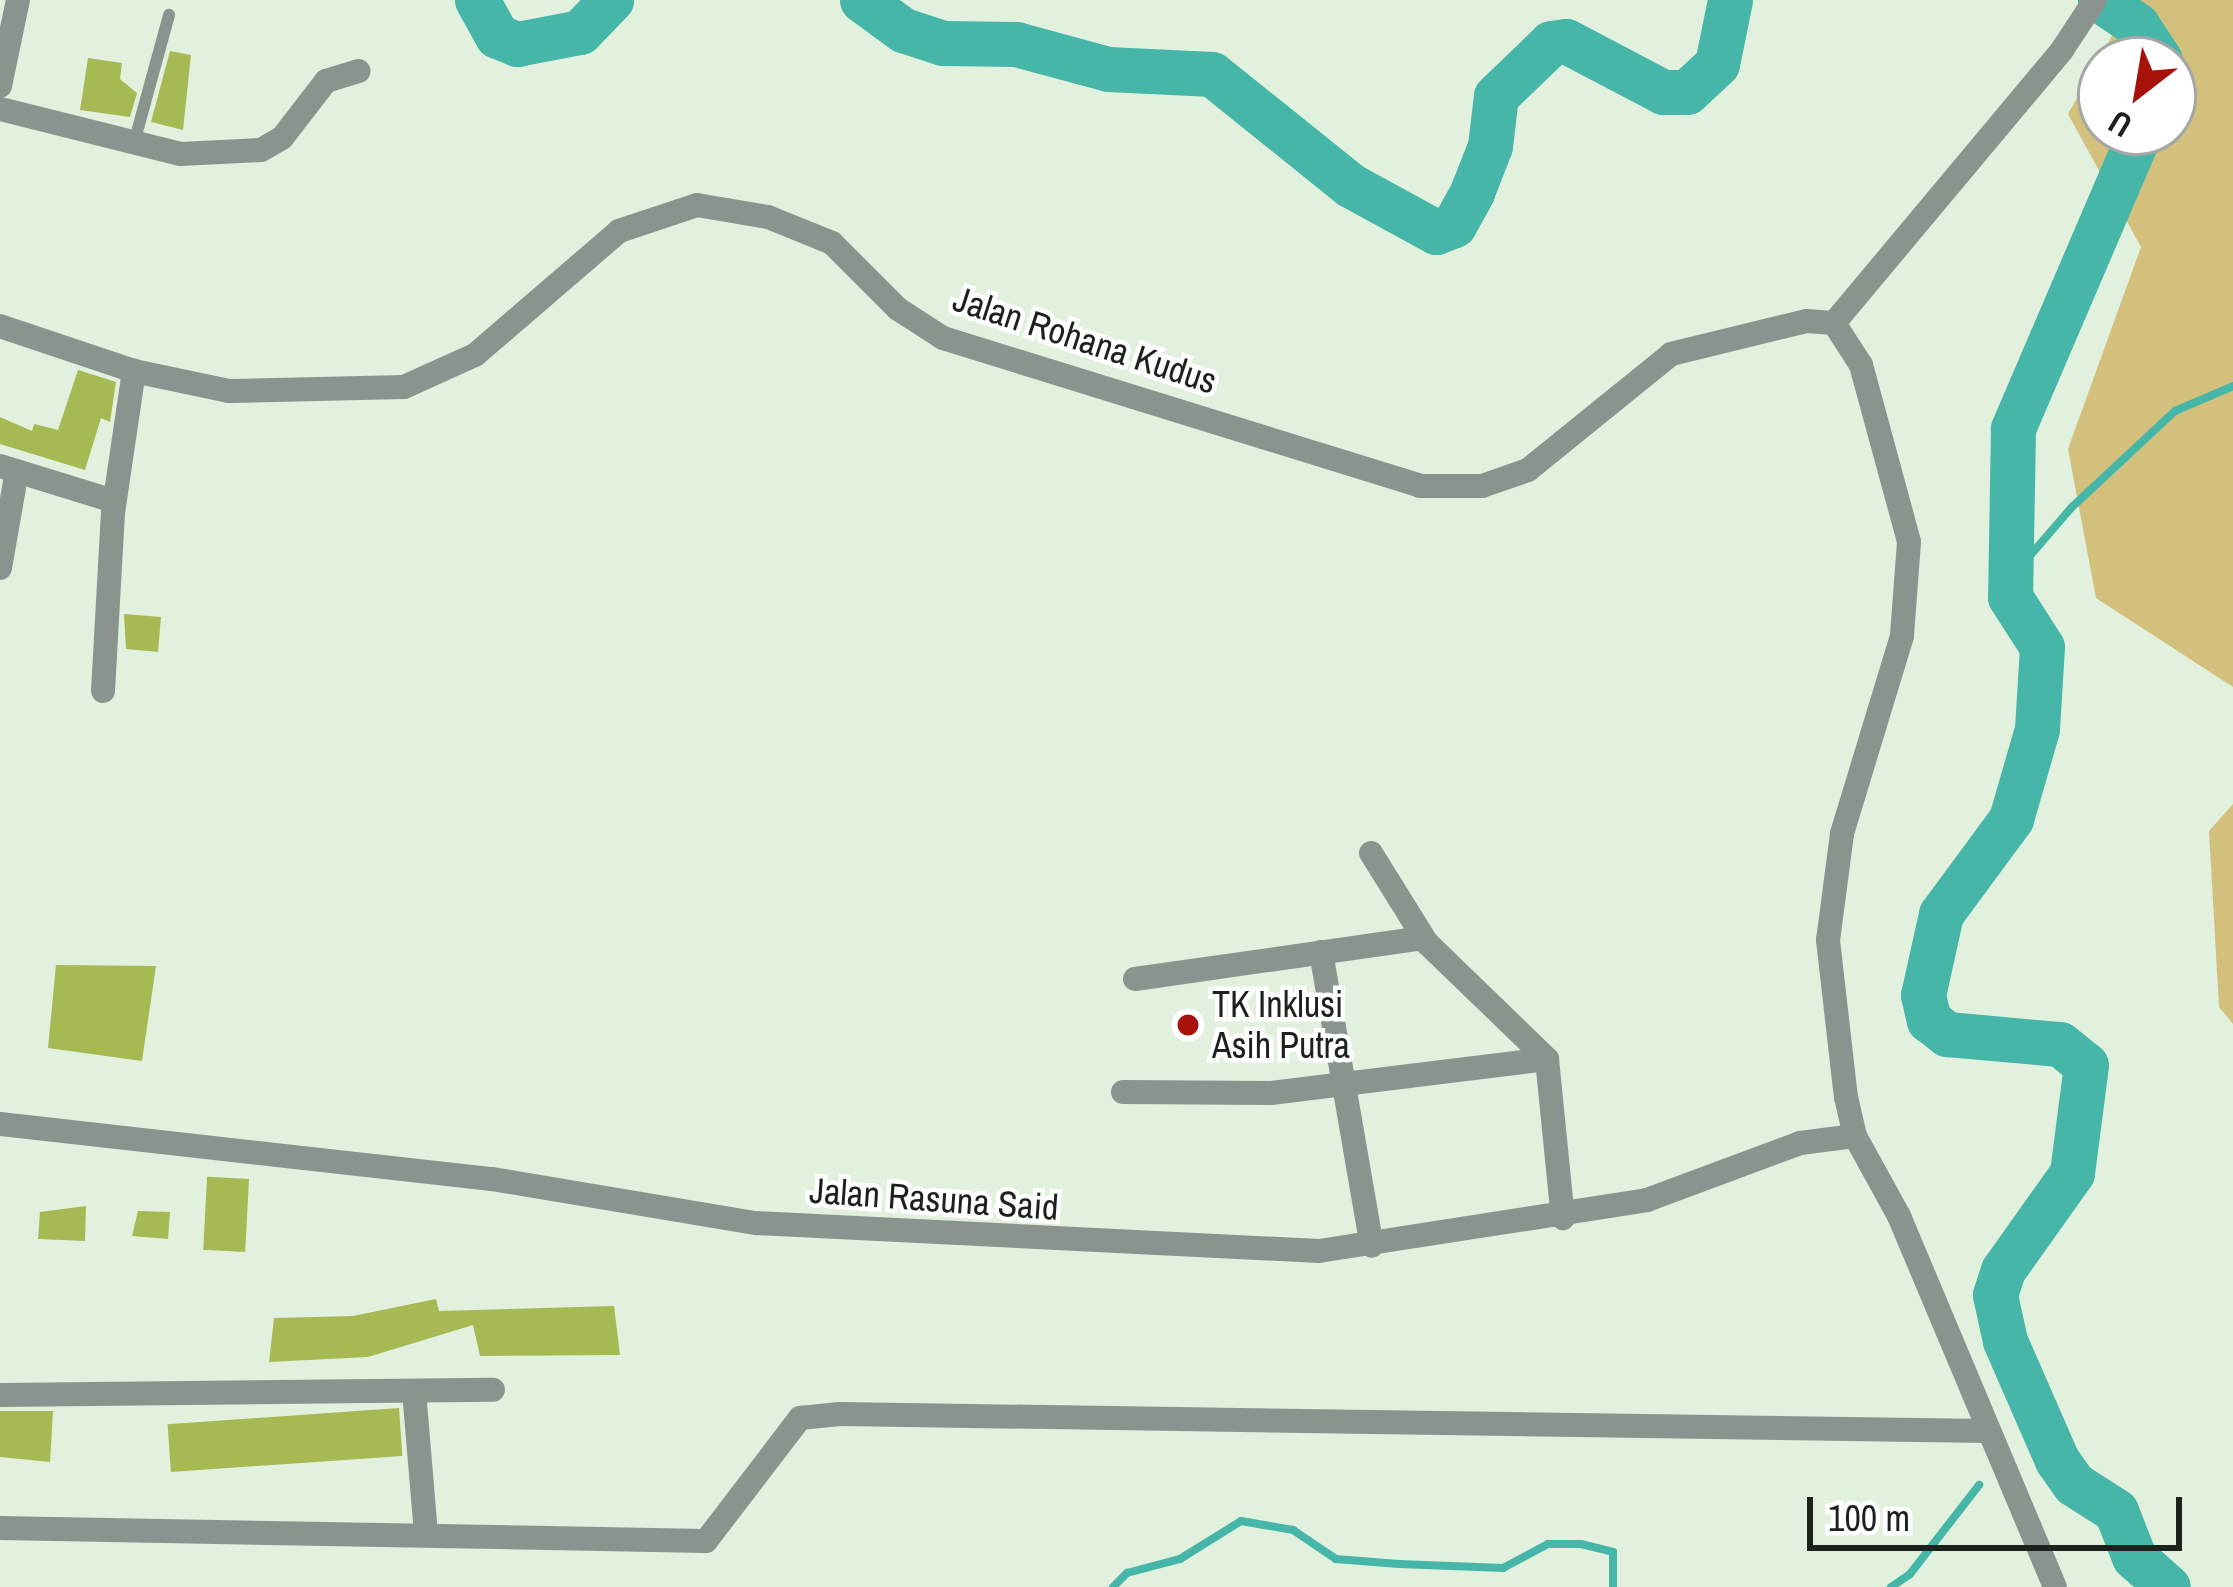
<!DOCTYPE html>
<style>
body{margin:0}
#map{position:relative;width:2233px;height:1587px;overflow:hidden;background:#e1f1dd;font-family:"Archivo Narrow",sans-serif}
div>[style]{position:absolute}
.green>*{inset:0;background:#d2c07c}
.stream>*{height:8px;margin:-4px;padding:0 4px;transform-origin:4px;border-radius:4px;background:#46b6a9}
.river>*{height:45px;margin:-22.5px;padding:0 22.5px;transform-origin:22.5px;border-radius:22.5px;background:#46b6a9}
.building>*{inset:0;background:#a7b953;transform-origin:0 0}
.service>*{height:12px;margin:-6px;padding:0 6px;transform-origin:6px;border-radius:6px;background:#8a948f}
.minor>*{height:24px;margin:-12px;padding:0 12px;transform-origin:12px;border-radius:12px;background:#8a948f}
.dots>*{width:33px;height:33px;translate:-50% -50%;box-sizing:border-box;border:6px solid #fff;border-radius:50%}
span{translate:-50% -50%;white-space:nowrap;text-align:center;line-height:1.15;-webkit-text-stroke:9px #fff;paint-order:stroke}
.street-label{font-size:36px;color:#1c221b}
.poi-label{font-size:36px;color:#1c221b}
.left{translate:0 -50%;text-align:left}
.north{position:absolute;left:2077px;top:36px;width:120px;height:120px;box-sizing:border-box;background:#fff;border:3px solid #a4a7a4;border-radius:50%;rotate:211deg;font-size:33px;font-weight:700;line-height:48px;text-align:center;color:#1c221b}
.north::after{content:'';display:block;margin:auto;width:42px;height:54px;background:#a6110a;clip-path:polygon(50% 0,100% 100%,50% 72%,0 100%)}
.scale{position:absolute;left:1807px;top:1497px;width:375px;height:54px;box-sizing:border-box;border:6px solid #1c221b;border-top:0;padding-left:15px;font-size:36px;line-height:42px;white-space:nowrap;color:#1c221b;-webkit-text-stroke:9px #fff;paint-order:stroke}
</style>
<div id="map">
<div class="green">
<div style="clip-path:polygon(evenodd,2132px 0,2233px 0,2233px 687px,2096px 598px,2068px 449px,2141px 247px,2068px 114px,2132px 0,2173px 60px,2173px 132px,2101px 132px,2101px 60px,2173px 60px)"></div>
<div style="clip-path:polygon(2233px 804px,2233px 1024px,2219px 1007px,2209px 831px)"></div>
</div>
<div class="stream">
<div style="left:2010px;top:579px;width:95px;rotate:-49.3deg"></div>
<div style="left:2072px;top:507px;width:141px;rotate:-43deg"></div>
<div style="left:2175px;top:411px;width:63px;rotate:-23.3deg"></div>
<div style="left:1113px;top:1587px;width:20px;rotate:-45deg"></div>
<div style="left:1127px;top:1573px;width:55px;rotate:-14.8deg"></div>
<div style="left:1180px;top:1559px;width:72px;rotate:-31.9deg"></div>
<div style="left:1241px;top:1521px;width:53px;rotate:9.8deg"></div>
<div style="left:1293px;top:1530px;width:52px;rotate:34deg"></div>
<div style="left:1336px;top:1559px;width:63px;rotate:4.5deg"></div>
<div style="left:1399px;top:1564px;width:104px;rotate:2.2deg"></div>
<div style="left:1503px;top:1568px;width:51px;rotate:-28.1deg"></div>
<div style="left:1548px;top:1544px;width:33px"></div>
<div style="left:1581px;top:1544px;width:33px;rotate:14deg"></div>
<div style="left:1613px;top:1552px;width:35px;rotate:90deg"></div>
<div style="left:1891px;top:1587px;width:23px;rotate:-34deg"></div>
<div style="left:1910px;top:1574px;width:113px;rotate:-52.2deg"></div>
</div>
<div class="river">
<div style="left:477px;top:0;width:41px;rotate:60.9deg"></div>
<div style="left:497px;top:36px;width:22px;rotate:22deg"></div>
<div style="left:517px;top:44px;width:64px;rotate:-10.8deg"></div>
<div style="left:580px;top:32px;width:45px;rotate:-45.9deg"></div>
<div style="left:862px;top:0;width:51px;rotate:36.2deg"></div>
<div style="left:903px;top:30px;width:42px;rotate:18deg"></div>
<div style="left:943px;top:43px;width:73px;rotate:0.8deg"></div>
<div style="left:1016px;top:44px;width:95px;rotate:15.2deg"></div>
<div style="left:1108px;top:69px;width:104px;rotate:2.8deg"></div>
<div style="left:1212px;top:74px;width:177px;rotate:38.8deg"></div>
<div style="left:1350px;top:185px;width:98px;rotate:28.7deg"></div>
<div style="left:1436px;top:232px;width:19px;rotate:-21deg"></div>
<div style="left:1454px;top:225px;width:38px;rotate:-61deg"></div>
<div style="left:1472px;top:192px;width:49px;rotate:-68.6deg"></div>
<div style="left:1490px;top:146px;width:50px;rotate:-83.2deg"></div>
<div style="left:1496px;top:96px;width:76px;rotate:-43.9deg"></div>
<div style="left:1551px;top:43px;width:15px;rotate:-8deg"></div>
<div style="left:1566px;top:41px;width:110px;rotate:27.7deg"></div>
<div style="left:1663px;top:92px;width:24px"></div>
<div style="left:1687px;top:92px;width:41px;rotate:-43deg"></div>
<div style="left:1717px;top:64px;width:65px;rotate:-78.5deg"></div>
<div style="left:2100px;top:0;width:45px;rotate:34deg"></div>
<div style="left:2137px;top:25px;width:42px;rotate:56.7deg"></div>
<div style="left:2140px;top:132px;width:323px;rotate:113.2deg"></div>
<div style="left:2013px;top:429px;width:168px;rotate:91deg"></div>
<div style="left:2010px;top:597px;width:59px;rotate:57.4deg"></div>
<div style="left:2042px;top:647px;width:82px;rotate:93.5deg"></div>
<div style="left:2037px;top:729px;width:94px;rotate:106.1deg"></div>
<div style="left:2011px;top:819px;width:118px;rotate:126.4deg"></div>
<div style="left:1941px;top:914px;width:83px;rotate:102.5deg"></div>
<div style="left:1923px;top:995px;width:26px;rotate:77deg"></div>
<div style="left:1929px;top:1020px;width:23px;rotate:38deg"></div>
<div style="left:1947px;top:1034px;width:113px;rotate:5.1deg"></div>
<div style="left:2060px;top:1044px;width:33px;rotate:39deg"></div>
<div style="left:2086px;top:1065px;width:109px;rotate:97.4deg"></div>
<div style="left:2072px;top:1173px;width:119px;rotate:125.4deg"></div>
<div style="left:2003px;top:1270px;width:26px;rotate:108deg"></div>
<div style="left:1995px;top:1295px;width:47px;rotate:77.7deg"></div>
<div style="left:2005px;top:1341px;width:130px;rotate:66.4deg"></div>
<div style="left:2057px;top:1460px;width:29px;rotate:55deg"></div>
<div style="left:2074px;top:1484px;width:50px;rotate:32.7deg"></div>
<div style="left:2116px;top:1511px;width:49px;rotate:68.6deg"></div>
<div style="left:2134px;top:1557px;width:45px;rotate:41.4deg"></div>
</div>
<div class="building">
<div style="clip-path:polygon(170px 51px,191px 55px,183px 130px,151px 122px)"></div>
<div style="clip-path:polygon(88px 58px,122px 63px,120px 79px,137px 93px,130px 117px,80px 110px)"></div>
<div style="clip-path:polygon(78px 370px,116px 382px,110px 422px,101px 418px,85px 470px,0 444px,0 417px,32px 431px,34px 424px,58px 430px)"></div>
<div style="clip-path:polygon(124px 614px,161px 617px,158px 652px,126px 649px)"></div>
<div style="clip-path:polygon(56px 965px,156px 966px,142px 1061px,48px 1048px)"></div>
<div style="left:249px;top:1179px;width:73px;height:42px;rotate:93deg"></div>
<div style="clip-path:polygon(86px 1206px,85px 1241px,38px 1239px,40px 1212px)"></div>
<div style="clip-path:polygon(138px 1211px,170px 1212px,168px 1239px,132px 1236px)"></div>
<div style="clip-path:polygon(436px 1299px,439px 1311px,614px 1306px,620px 1355px,480px 1356px,473px 1325px,368px 1357px,269px 1362px,274px 1318px,353px 1316px)"></div>
<div style="left:399px;top:1408px;width:48px;height:232px;rotate:86deg"></div>
<div style="clip-path:polygon(0 1411px,53px 1411px,50px 1462px,0 1457px)"></div>
</div>
<div class="service">
<div style="left:134px;top:143px;width:133px;rotate:-74.7deg"></div>
</div>
<div class="minor">
<div style="left:0;top:86px;width:88px;rotate:-78.2deg"></div>
<div style="left:0;top:109px;width:186px;rotate:14deg"></div>
<div style="left:180px;top:154px;width:81px;rotate:-2.8deg"></div>
<div style="left:261px;top:150px;width:24px;rotate:-30deg"></div>
<div style="left:282px;top:138px;width:72px;rotate:-52.3deg"></div>
<div style="left:326px;top:81px;width:34px;rotate:-17deg"></div>
<div style="left:1834px;top:323px;width:50px;rotate:57.3deg"></div>
<div style="left:1861px;top:365px;width:183px;rotate:74.8deg"></div>
<div style="left:1909px;top:542px;width:94px;rotate:94.3deg"></div>
<div style="left:1902px;top:636px;width:207px;rotate:106.9deg"></div>
<div style="left:1842px;top:834px;width:107px;rotate:97.5deg"></div>
<div style="left:1828px;top:940px;width:158px;rotate:83.5deg"></div>
<div style="left:1846px;top:1097px;width:40px;rotate:77deg"></div>
<div style="left:1855px;top:1136px;width:91px;rotate:61.2deg"></div>
<div style="left:1899px;top:1216px;width:402px;rotate:67.2deg"></div>
<div style="left:1834px;top:323px;width:356px;rotate:-50.1deg"></div>
<div style="left:2062px;top:50px;width:60px;rotate:-56.6deg"></div>
<div style="left:0;top:326px;width:141px;rotate:18.6deg"></div>
<div style="left:134px;top:371px;width:97px;rotate:11.9deg"></div>
<div style="left:229px;top:391px;width:175px;rotate:-1.3deg"></div>
<div style="left:404px;top:387px;width:78px;rotate:-24.3deg"></div>
<div style="left:475px;top:355px;width:190px;rotate:-40.7deg"></div>
<div style="left:619px;top:231px;width:82px;rotate:-18.4deg"></div>
<div style="left:697px;top:205px;width:72px;rotate:9.6deg"></div>
<div style="left:768px;top:217px;width:69px;rotate:22.1deg"></div>
<div style="left:832px;top:243px;width:93px;rotate:45deg"></div>
<div style="left:898px;top:309px;width:54px;rotate:32.8deg"></div>
<div style="left:943px;top:338px;width:499px;rotate:17.2deg"></div>
<div style="left:1420px;top:486px;width:62px"></div>
<div style="left:1482px;top:486px;width:49px;rotate:-19.2deg"></div>
<div style="left:1528px;top:470px;width:184px;rotate:-39deg"></div>
<div style="left:1671px;top:354px;width:139px;rotate:-13.7deg"></div>
<div style="left:1806px;top:321px;width:28px;rotate:4deg"></div>
<div style="left:0;top:466px;width:119px;rotate:17.1deg"></div>
<div style="left:0;top:568px;width:98px;rotate:-80.1deg"></div>
<div style="left:103px;top:691px;width:178px;rotate:-86.8deg"></div>
<div style="left:113px;top:513px;width:144px;rotate:-81.6deg"></div>
<div style="left:1371px;top:853px;width:106px;rotate:58.1deg"></div>
<div style="left:1427px;top:943px;width:167px;rotate:44deg"></div>
<div style="left:1547px;top:1059px;width:160px;rotate:84.3deg"></div>
<div style="left:1321px;top:952px;width:298px;rotate:80.2deg"></div>
<div style="left:1135px;top:979px;width:291px;rotate:-8.1deg"></div>
<div style="left:1123px;top:1092px;width:148px;rotate:0.4deg"></div>
<div style="left:1271px;top:1093px;width:278px;rotate:-7deg"></div>
<div style="left:0;top:1124px;width:495px;rotate:6.4deg"></div>
<div style="left:492px;top:1179px;width:268px;rotate:9.5deg"></div>
<div style="left:756px;top:1223px;width:564px;rotate:2.85deg"></div>
<div style="left:1319px;top:1251px;width:332px;rotate:-8.8deg"></div>
<div style="left:1647px;top:1200px;width:163px;rotate:-20.4deg"></div>
<div style="left:1800px;top:1143px;width:55px;rotate:-7.3deg"></div>
<div style="left:414px;top:1391px;width:144px;rotate:85.2deg"></div>
<div style="left:0;top:1395px;width:493px;rotate:-0.6deg"></div>
<div style="left:0;top:1528px;width:706px;rotate:1.05deg"></div>
<div style="left:706px;top:1541px;width:155px;rotate:-52.6deg"></div>
<div style="left:800px;top:1418px;width:40px;rotate:-5.7deg"></div>
<div style="left:840px;top:1414px;width:1148px;rotate:0.85deg"></div>
</div>
<div class="dots">
<div style="left:1188px;top:1025px;background:#a6110a"></div>
</div>
<div class="street-label">
<span style="left:1085px;top:340px;rotate:18deg">Jalan Rohana Kudus</span>
<span style="left:934px;top:1199px;rotate:4deg">Jalan Rasuna Said</span>
</div>
<div class="poi-label">
<span class="left" style="left:1212px;top:1025px">TK Inklusi<br>Asih Putra</span>
</div>
<div class="north">U</div>
<div class="scale">100 m</div>
</div>
